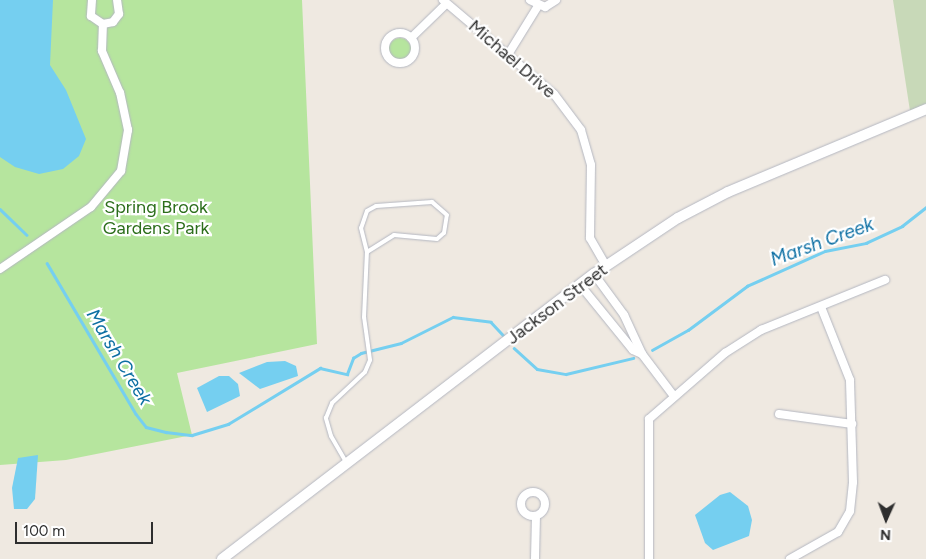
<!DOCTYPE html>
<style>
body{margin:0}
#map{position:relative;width:926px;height:559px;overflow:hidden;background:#efe9e1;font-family:Figtree,sans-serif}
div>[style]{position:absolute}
.green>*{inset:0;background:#b6e59e}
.round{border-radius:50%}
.cemetery>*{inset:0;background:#c8d9b8}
.water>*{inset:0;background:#75cff0}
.stream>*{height:2.5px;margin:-1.25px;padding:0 1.25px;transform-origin:1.25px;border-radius:1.25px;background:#75cff0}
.roads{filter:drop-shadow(0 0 1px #b4b7c1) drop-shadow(0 0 1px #b4b7c1)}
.service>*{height:4px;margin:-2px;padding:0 2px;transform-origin:2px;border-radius:2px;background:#fff}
.minor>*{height:8px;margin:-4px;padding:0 4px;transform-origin:4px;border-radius:4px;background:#fff}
.minor>.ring{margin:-4px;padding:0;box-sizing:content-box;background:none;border:8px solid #fff;border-radius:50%}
.tertiary>*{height:10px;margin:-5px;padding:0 5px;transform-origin:5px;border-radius:5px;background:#fff}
span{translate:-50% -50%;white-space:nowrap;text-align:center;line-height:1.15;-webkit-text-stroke:4.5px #fff;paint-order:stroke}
.street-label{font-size:18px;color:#2e2e2e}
.park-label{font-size:18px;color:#2c6e1b}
.water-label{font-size:19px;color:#0d6fa3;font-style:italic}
.north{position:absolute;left:861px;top:494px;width:50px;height:50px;-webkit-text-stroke:4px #fff;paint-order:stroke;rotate:182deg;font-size:14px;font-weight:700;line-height:20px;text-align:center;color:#2e2e2e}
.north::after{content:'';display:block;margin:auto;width:18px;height:22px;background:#2e2e2e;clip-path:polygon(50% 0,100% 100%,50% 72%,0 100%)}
.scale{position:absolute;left:15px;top:522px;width:138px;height:22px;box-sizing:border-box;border:2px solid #2e2e2e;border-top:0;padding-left:6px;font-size:15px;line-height:18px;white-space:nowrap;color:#2e2e2e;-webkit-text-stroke:4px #fff;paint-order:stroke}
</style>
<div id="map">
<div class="green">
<div style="clip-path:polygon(0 0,302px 0,317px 344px,177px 373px,192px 435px,66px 460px,0 465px)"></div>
<div class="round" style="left:389px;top:38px;width:22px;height:22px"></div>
</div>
<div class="cemetery">
<div style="clip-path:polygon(893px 0,926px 0,926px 104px,910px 111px)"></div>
</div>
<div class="water">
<div style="clip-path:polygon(0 0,53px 0,50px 65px,66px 90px,86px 139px,79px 156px,63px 169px,39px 174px,15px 167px,0 157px)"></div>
<div style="clip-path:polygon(285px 361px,296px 366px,298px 376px,260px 389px,239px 373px,267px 362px)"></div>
<div style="clip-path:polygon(219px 376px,229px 376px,238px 384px,240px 396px,207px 412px,197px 388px)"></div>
<div style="clip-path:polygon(38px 455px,35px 499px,27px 509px,14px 509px,12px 488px,18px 458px)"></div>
<div style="clip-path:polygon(730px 492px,748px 506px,752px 520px,749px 536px,713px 550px,705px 543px,695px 515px,720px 495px)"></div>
</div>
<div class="stream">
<div style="left:0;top:209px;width:37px;rotate:44deg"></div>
<div style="left:47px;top:263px;width:175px;rotate:59.5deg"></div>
<div style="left:136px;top:414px;width:16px;rotate:52deg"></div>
<div style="left:146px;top:427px;width:21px;rotate:14deg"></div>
<div style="left:166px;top:432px;width:26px;rotate:7deg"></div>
<div style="left:192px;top:435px;width:38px;rotate:-17deg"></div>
<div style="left:228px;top:424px;width:108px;rotate:-31.3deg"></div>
<div style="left:320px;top:368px;width:28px;rotate:13deg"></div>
<div style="left:347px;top:374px;width:17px;rotate:-69deg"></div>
<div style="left:353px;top:358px;width:9px;rotate:-32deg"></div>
<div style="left:361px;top:353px;width:41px;rotate:-14deg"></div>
<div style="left:401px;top:343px;width:58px;rotate:-26.6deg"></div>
<div style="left:453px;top:317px;width:38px;rotate:7deg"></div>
<div style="left:491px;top:322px;width:19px;rotate:47deg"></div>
<div style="left:514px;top:348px;width:31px;rotate:42deg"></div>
<div style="left:537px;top:369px;width:29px;rotate:10deg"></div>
<div style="left:566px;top:374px;width:69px;rotate:-13.4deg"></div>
<div style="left:652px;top:350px;width:41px;rotate:-29.1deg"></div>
<div style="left:688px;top:330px;width:74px;rotate:-36.7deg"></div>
<div style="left:747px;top:286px;width:85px;rotate:-24.2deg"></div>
<div style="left:825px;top:251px;width:42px;rotate:-11deg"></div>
<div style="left:866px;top:243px;width:40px;rotate:-25deg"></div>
<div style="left:902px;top:226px;width:31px;rotate:-38deg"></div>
</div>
<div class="roads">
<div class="service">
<div style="left:346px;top:462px;width:30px;rotate:-120deg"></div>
<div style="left:331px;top:436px;width:19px;rotate:-106deg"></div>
<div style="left:326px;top:418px;width:16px;rotate:-68deg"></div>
<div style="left:332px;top:403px;width:45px;rotate:-43.2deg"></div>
<div style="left:365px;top:372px;width:13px;rotate:-67deg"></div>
<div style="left:370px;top:360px;width:43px;rotate:-97.9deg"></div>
<div style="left:364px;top:317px;width:65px;rotate:-87.4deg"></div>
<div style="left:367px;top:252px;width:32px;rotate:-32deg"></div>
<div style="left:394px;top:235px;width:43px;rotate:5.3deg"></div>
<div style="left:437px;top:239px;width:9px;rotate:-41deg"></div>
<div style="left:444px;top:233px;width:18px;rotate:-81deg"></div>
<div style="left:447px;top:215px;width:20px;rotate:-139deg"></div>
<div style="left:432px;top:202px;width:56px;rotate:175.9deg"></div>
<div style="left:376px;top:206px;width:10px;rotate:151deg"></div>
<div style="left:367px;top:211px;width:18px;rotate:109deg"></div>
<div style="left:361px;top:228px;width:25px;rotate:76deg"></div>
</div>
<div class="minor">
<div style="left:92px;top:0;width:16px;rotate:94deg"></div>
<div style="left:91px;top:16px;width:14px;rotate:34deg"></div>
<div style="left:103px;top:24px;width:10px;rotate:-11deg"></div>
<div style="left:113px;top:22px;width:10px;rotate:-53deg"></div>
<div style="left:119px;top:14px;width:14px;rotate:-98deg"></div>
<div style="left:443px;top:0;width:145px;rotate:40.3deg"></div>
<div style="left:554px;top:94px;width:45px;rotate:53.1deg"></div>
<div style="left:581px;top:130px;width:36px;rotate:74deg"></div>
<div style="left:591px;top:165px;width:73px;rotate:90.8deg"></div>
<div style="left:590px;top:238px;width:32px;rotate:60deg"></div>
<div style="left:530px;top:0;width:17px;rotate:25deg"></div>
<div style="left:545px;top:7px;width:13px;rotate:-32deg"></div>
<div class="ring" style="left:385px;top:33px;width:22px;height:22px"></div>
<div style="left:411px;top:38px;width:49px;rotate:-44.2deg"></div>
<div style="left:509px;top:53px;width:55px;rotate:-58.3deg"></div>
<div style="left:0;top:269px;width:110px;rotate:-34.3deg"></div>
<div style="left:91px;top:207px;width:47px;rotate:-50.2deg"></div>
<div style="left:121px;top:171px;width:42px;rotate:-80.3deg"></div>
<div style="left:128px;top:130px;width:38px;rotate:-102deg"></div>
<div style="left:120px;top:93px;width:46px;rotate:-113.2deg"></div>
<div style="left:102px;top:51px;width:27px;rotate:-88deg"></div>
<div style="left:594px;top:274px;width:51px;rotate:53.8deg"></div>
<div style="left:624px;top:315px;width:43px;rotate:65.2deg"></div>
<div style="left:642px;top:354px;width:51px;rotate:52.9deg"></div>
<div style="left:581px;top:286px;width:82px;rotate:50.9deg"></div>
<div style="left:633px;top:350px;width:10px;rotate:24deg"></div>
<div style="left:779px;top:414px;width:74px;rotate:7.8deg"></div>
<div class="ring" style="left:521px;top:492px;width:16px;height:16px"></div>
<div style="left:535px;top:559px;width:43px;rotate:-88.7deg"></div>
<div style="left:649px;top:559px;width:140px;rotate:-90deg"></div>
<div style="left:649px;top:419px;width:101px;rotate:-41deg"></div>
<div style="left:725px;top:353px;width:43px;rotate:-32.6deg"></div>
<div style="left:761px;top:330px;width:134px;rotate:-22deg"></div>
<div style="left:790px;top:559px;width:55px;rotate:-29.4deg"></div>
<div style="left:838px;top:532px;width:24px;rotate:-60deg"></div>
<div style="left:850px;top:511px;width:29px;rotate:-84deg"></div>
<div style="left:853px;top:482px;width:102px;rotate:-91.7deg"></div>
<div style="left:850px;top:380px;width:79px;rotate:-111.7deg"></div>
</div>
<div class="tertiary">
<div style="left:222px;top:559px;width:469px;rotate:-37.5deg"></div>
<div style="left:594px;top:274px;width:101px;rotate:-33.7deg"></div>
<div style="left:678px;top:218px;width:56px;rotate:-27.5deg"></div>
<div style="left:728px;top:192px;width:215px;rotate:-22.7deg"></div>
</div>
</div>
<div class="street-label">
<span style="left:512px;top:59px;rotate:41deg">Michael Drive</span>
<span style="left:557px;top:304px;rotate:-37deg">Jackson Street</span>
</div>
<div class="park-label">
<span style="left:156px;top:218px">Spring Brook<br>Gardens Park</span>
</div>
<div class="water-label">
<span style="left:822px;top:242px;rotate:-20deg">Marsh Creek</span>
<span style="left:119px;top:357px;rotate:59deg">Marsh Creek</span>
</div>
<div class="north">N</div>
<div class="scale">100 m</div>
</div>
